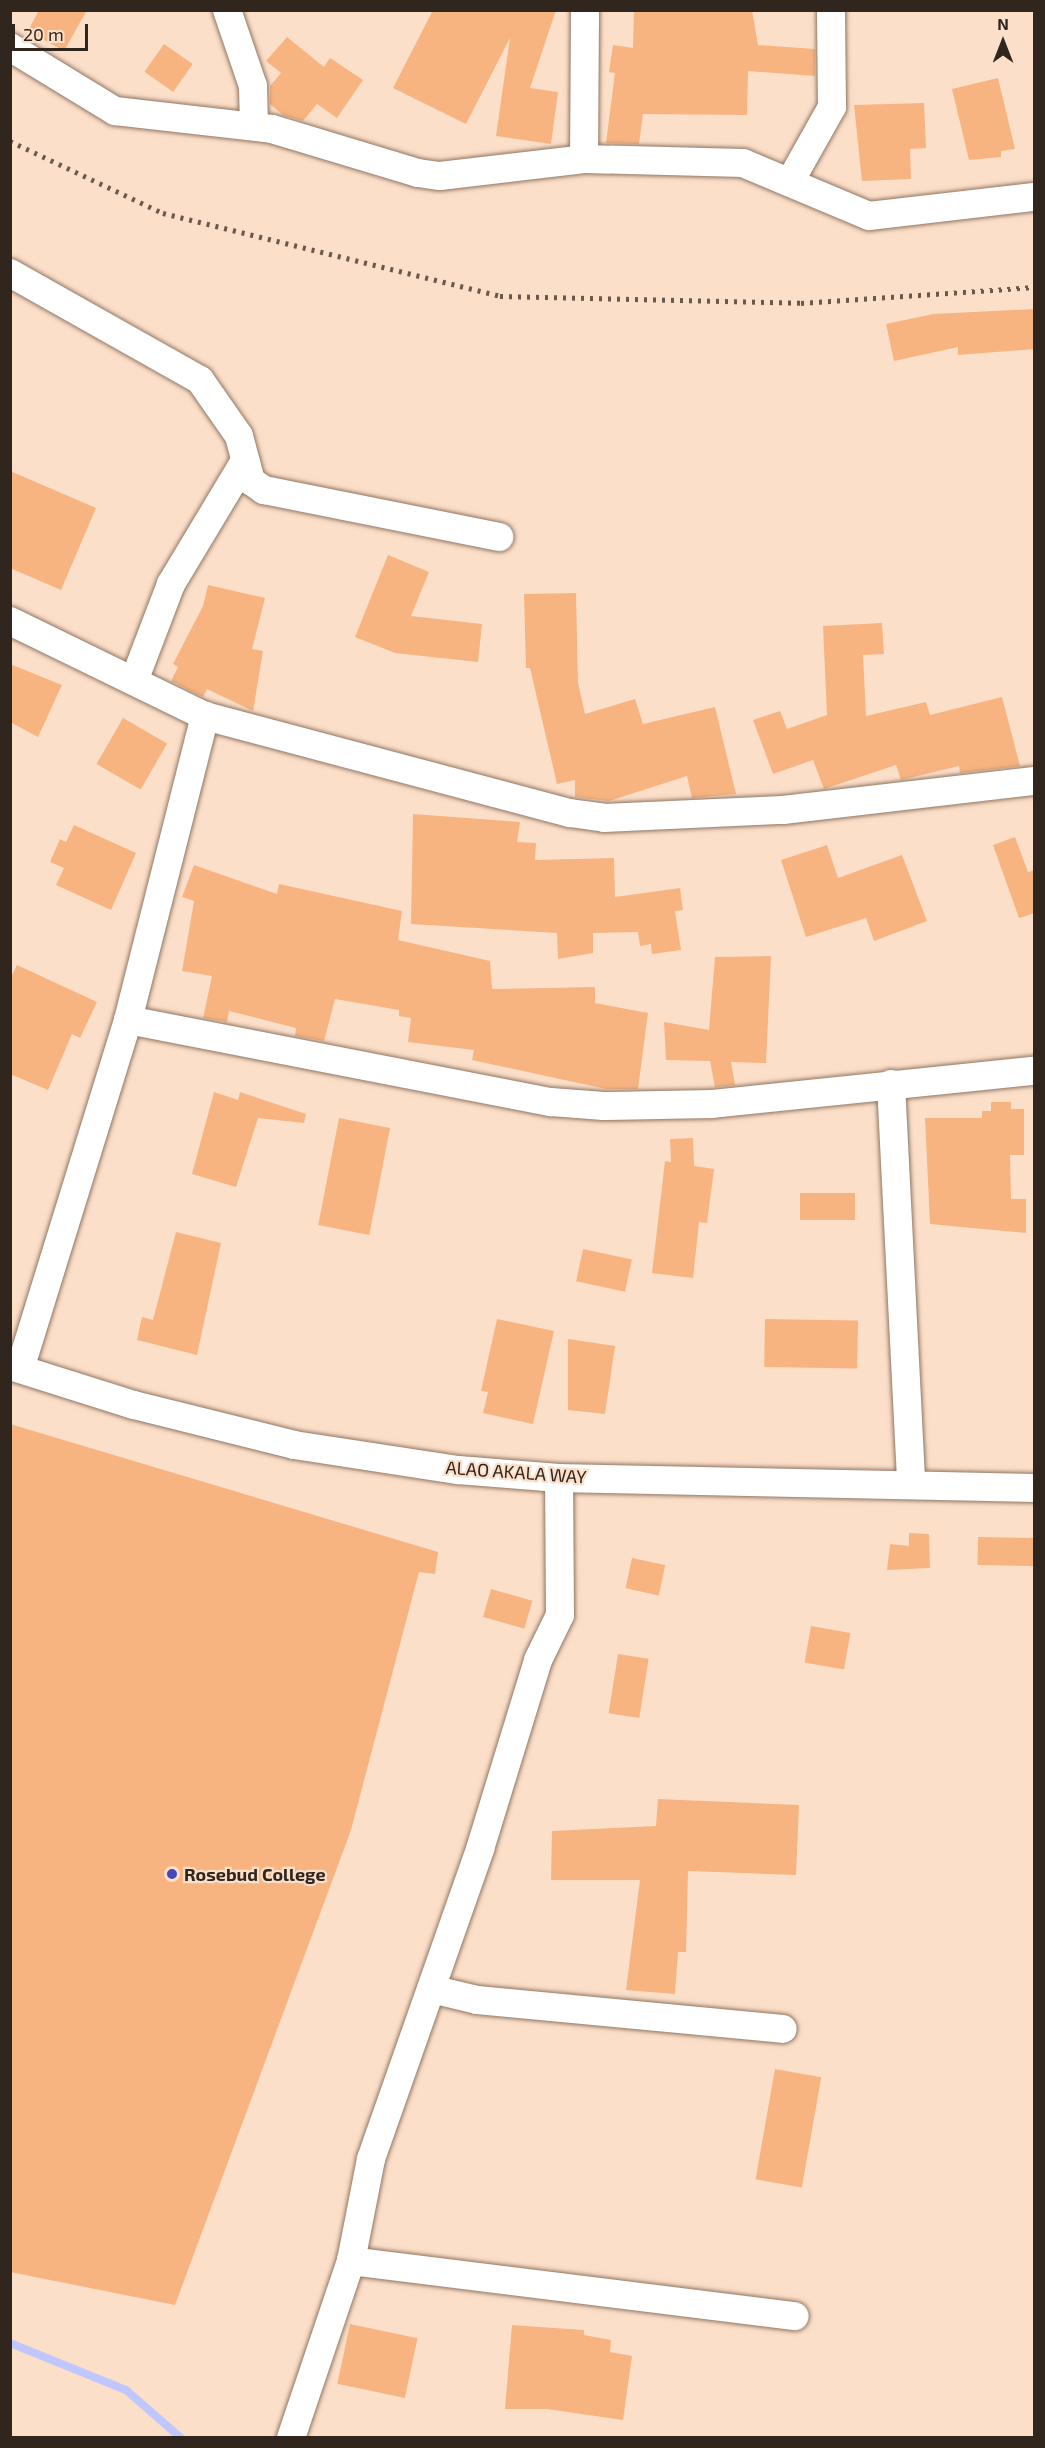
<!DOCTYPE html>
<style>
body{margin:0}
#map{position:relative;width:1045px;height:2448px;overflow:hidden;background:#fcdfc9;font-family:"Exo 2",sans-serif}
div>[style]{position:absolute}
.stream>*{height:8px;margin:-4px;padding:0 4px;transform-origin:4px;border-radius:4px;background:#bfc7fe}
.building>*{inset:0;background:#f7b480;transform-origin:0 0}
.roads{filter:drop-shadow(0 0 2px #907663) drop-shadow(0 0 2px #907663)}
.minor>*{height:28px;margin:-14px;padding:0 14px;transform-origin:14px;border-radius:14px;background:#fff}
.rail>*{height:4.5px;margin-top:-2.25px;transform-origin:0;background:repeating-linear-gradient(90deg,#68584d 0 3px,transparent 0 9px)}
.dots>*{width:16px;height:16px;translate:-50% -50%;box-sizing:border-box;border:3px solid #fcdfc9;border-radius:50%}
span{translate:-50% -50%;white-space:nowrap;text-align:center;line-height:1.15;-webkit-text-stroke:4.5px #fcdfc9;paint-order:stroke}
.street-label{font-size:18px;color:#30261e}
.poi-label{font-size:18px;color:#30261e;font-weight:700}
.left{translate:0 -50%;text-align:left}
.frame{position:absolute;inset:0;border:12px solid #30261e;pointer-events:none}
.north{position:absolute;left:973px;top:12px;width:60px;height:60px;-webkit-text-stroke:4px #fcdfc9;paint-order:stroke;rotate:0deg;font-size:16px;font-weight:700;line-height:24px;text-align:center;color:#30261e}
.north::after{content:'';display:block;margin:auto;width:21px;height:27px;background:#30261e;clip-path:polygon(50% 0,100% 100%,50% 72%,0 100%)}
.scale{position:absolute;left:12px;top:24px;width:76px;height:27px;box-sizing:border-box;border:3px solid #30261e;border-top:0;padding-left:8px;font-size:18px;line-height:21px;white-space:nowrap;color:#30261e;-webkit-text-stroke:4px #fcdfc9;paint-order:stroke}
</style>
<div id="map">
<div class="stream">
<div style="left:10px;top:2343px;width:125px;rotate:22.1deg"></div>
<div style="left:126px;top:2390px;width:73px;rotate:41.1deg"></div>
</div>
<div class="building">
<div style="clip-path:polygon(39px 10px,87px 10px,64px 51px,28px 31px)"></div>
<div style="clip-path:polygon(433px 10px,556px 10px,530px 88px,558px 92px,551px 144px,496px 136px,510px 38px,466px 124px,393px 88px)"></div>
<div style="clip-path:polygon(634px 10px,752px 10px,758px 45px,815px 49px,815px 76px,748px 71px,747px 115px,643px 114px,639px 144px,606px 143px,615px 73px,609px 72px,613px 45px,633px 48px)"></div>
<div style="clip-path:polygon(287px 37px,324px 67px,330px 58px,363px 80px,337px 118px,317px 104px,303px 121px,283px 115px,270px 104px,270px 86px,281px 73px,266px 61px)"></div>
<div style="left:164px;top:44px;width:35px;height:34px;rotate:35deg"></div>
<div style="clip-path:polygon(998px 78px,1015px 149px,1001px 151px,1001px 157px,969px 160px,952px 89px)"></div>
<div style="clip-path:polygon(924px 103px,926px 148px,910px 149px,911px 179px,862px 181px,854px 105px)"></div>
<div style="clip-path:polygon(1035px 309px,1035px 349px,958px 355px,958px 347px,894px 361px,886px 324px,933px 314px)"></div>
<div style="clip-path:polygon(10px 471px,96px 508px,61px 590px,10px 568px)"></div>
<div style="clip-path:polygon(388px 555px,429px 572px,411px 616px,482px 624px,478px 662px,395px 653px,355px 637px)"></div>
<div style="clip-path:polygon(208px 585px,265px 598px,252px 649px,263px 651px,253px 711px,207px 689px,203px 697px,171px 681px,178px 667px,173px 664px,203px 606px)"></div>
<div style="clip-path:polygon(576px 593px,578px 683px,585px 714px,635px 699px,643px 724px,715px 707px,736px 794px,692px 798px,687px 776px,609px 801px,575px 797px,575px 780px,557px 784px,530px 668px,526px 668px,524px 594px)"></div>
<div style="clip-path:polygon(882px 623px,884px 654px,863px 655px,866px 716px,926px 702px,930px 715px,1002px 697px,1020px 766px,960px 773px,959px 766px,901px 780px,896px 765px,824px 789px,813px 760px,773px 774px,753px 720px,780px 711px,787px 729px,827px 715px,823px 626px)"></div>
<div style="clip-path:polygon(10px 664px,62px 685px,38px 737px,10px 722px)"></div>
<div style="left:123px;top:718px;width:51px;height:53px;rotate:30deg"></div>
<div style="clip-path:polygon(413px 814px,520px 822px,517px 842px,536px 843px,535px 860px,614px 858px,615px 897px,680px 888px,683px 910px,675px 911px,681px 950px,652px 954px,651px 944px,640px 946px,638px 932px,593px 933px,593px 953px,558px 959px,557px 933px,411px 924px)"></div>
<div style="clip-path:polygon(74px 825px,136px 853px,111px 910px,56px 885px,64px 868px,50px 862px,60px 839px,66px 842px)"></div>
<div style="clip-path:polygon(1015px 837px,1028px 872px,1035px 870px,1035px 913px,1019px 918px,993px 845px)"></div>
<div style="clip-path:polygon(827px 845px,838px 878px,902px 855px,927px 921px,874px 941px,866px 918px,806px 937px,781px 860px)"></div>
<div style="clip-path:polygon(194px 865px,277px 894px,279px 884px,402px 911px,398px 940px,490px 961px,492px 989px,595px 987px,595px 1003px,648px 1013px,638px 1089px,606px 1089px,472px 1060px,474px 1050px,408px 1042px,411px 1018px,399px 1016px,399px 1010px,335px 999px,324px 1041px,295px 1036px,296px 1028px,229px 1011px,227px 1022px,203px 1018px,212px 976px,182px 971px,194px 901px,182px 897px)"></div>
<div style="clip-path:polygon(771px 956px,766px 1063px,731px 1062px,735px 1085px,715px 1087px,710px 1061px,666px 1060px,664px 1022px,709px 1030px,715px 957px)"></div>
<div style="clip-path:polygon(17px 965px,97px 1002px,80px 1038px,72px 1034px,48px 1090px,10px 1074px,10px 979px)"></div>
<div style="clip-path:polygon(214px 1092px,238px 1100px,240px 1092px,306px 1114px,304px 1123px,258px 1118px,236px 1187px,192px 1174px)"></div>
<div style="clip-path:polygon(991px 1102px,1011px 1102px,1011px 1109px,1024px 1109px,1024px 1155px,1010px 1155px,1011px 1199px,1026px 1199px,1026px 1233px,930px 1224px,925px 1118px,982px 1118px,982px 1111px,991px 1111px)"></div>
<div style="left:339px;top:1118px;width:52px;height:109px;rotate:11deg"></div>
<div style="clip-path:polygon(693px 1138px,694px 1166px,714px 1169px,707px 1223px,699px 1222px,693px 1278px,652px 1273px,665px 1161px,671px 1162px,670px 1139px)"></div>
<div style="left:800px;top:1193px;width:55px;height:27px"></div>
<div style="clip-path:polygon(176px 1232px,221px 1243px,197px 1355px,137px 1340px,142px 1317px,153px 1320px)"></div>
<div style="left:583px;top:1249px;width:50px;height:33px;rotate:12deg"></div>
<div style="clip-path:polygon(497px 1319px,554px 1331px,533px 1424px,483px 1413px,488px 1392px,481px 1391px)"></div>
<div style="left:765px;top:1319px;width:93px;height:48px;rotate:1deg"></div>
<div style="clip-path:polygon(568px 1339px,615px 1346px,605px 1414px,568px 1410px)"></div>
<div style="clip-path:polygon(10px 1424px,438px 1552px,435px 1574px,419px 1572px,351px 1830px,175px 2305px,10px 2272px)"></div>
<div style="clip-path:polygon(909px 1533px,929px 1534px,930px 1568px,887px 1570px,890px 1544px,909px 1546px)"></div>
<div style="left:978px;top:1537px;width:57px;height:28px;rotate:1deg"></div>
<div style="left:632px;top:1558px;width:34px;height:31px;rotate:12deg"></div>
<div style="left:491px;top:1589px;width:43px;height:29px;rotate:16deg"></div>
<div style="left:811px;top:1626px;width:40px;height:37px;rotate:10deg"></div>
<div style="left:618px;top:1654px;width:31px;height:60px;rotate:9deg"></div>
<div style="clip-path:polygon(658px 1799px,799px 1805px,796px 1875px,688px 1871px,686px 1952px,678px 1952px,675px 1994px,626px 1990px,640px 1880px,551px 1880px,552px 1831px,656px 1826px)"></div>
<div style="left:775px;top:2069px;width:47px;height:112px;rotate:10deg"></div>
<div style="left:350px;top:2324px;width:69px;height:61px;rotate:12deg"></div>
<div style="clip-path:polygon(512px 2325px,584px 2330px,584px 2335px,611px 2340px,610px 2352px,632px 2356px,623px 2420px,547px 2409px,505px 2409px)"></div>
</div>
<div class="roads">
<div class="minor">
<div style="left:227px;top:10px;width:80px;rotate:71.1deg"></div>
<div style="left:253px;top:86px;width:40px;rotate:88.6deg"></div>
<div style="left:10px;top:47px;width:123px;rotate:31.4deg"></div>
<div style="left:115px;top:111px;width:158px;rotate:6.5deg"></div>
<div style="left:272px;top:129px;width:152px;rotate:16.8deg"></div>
<div style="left:418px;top:173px;width:22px;rotate:8deg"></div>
<div style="left:440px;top:176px;width:145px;rotate:-6.7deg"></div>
<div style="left:584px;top:159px;width:159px;rotate:1.4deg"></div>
<div style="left:743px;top:163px;width:137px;rotate:22.8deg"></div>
<div style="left:869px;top:216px;width:166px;rotate:-6.6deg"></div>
<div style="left:584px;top:159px;width:149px;rotate:-89.6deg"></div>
<div style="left:791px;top:180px;width:84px;rotate:-60.7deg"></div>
<div style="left:832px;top:107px;width:97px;rotate:-90.6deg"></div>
<div style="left:10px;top:273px;width:218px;rotate:29.4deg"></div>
<div style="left:200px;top:380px;width:68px;rotate:55.1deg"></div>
<div style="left:239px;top:436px;width:47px;rotate:75.1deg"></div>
<div style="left:251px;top:481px;width:16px;rotate:35deg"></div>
<div style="left:264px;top:490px;width:240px;rotate:11.3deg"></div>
<div style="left:10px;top:621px;width:217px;rotate:26deg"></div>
<div style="left:205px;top:716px;width:378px;rotate:14.9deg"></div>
<div style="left:570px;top:813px;width:34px;rotate:8deg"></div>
<div style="left:604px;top:818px;width:179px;rotate:-2.6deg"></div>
<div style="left:783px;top:810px;width:253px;rotate:-6.6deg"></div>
<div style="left:134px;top:681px;width:104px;rotate:-69.1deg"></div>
<div style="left:171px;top:584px;width:144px;rotate:-59deg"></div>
<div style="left:128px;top:1020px;width:431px;rotate:11deg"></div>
<div style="left:551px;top:1102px;width:53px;rotate:4.3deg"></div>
<div style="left:604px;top:1106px;width:108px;rotate:-1.1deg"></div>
<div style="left:712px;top:1104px;width:324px;rotate:-5.9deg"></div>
<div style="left:891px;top:1084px;width:400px;rotate:87.1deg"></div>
<div style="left:10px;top:1366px;width:130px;rotate:17.5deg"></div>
<div style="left:134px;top:1405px;width:165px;rotate:14deg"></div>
<div style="left:294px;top:1445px;width:166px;rotate:8.7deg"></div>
<div style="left:458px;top:1470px;width:101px;rotate:4.5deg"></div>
<div style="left:559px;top:1478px;width:475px;rotate:1.2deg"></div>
<div style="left:20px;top:1369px;width:365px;rotate:-72.8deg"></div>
<div style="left:128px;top:1020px;width:314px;rotate:-75.8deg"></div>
<div style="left:431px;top:1989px;width:47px;rotate:13.4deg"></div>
<div style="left:477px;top:2000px;width:307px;rotate:5.4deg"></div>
<div style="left:351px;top:2261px;width:447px;rotate:7.1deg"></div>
<div style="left:291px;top:2438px;width:187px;rotate:-71.3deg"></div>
<div style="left:351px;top:2261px;width:104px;rotate:-78.9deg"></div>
<div style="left:371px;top:2159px;width:329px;rotate:-70.6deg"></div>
<div style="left:480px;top:1849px;width:198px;rotate:-72.9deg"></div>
<div style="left:538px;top:1660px;width:50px;rotate:-63.9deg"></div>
<div style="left:560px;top:1615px;width:137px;rotate:-90.4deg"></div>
</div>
</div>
<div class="rail">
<div style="left:10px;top:141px;width:169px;rotate:25.2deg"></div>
<div style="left:163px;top:213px;width:347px;rotate:13.8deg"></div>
<div style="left:500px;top:296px;width:301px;rotate:1.3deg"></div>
<div style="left:801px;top:303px;width:234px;rotate:-3.9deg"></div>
</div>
<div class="dots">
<div style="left:172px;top:1874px;background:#4945bb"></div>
</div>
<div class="street-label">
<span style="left:516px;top:1472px;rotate:4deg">ALAO AKALA WAY</span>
</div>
<div class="poi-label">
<span class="left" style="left:184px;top:1874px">Rosebud College</span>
</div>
<div class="frame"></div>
<div class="north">N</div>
<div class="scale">20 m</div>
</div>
